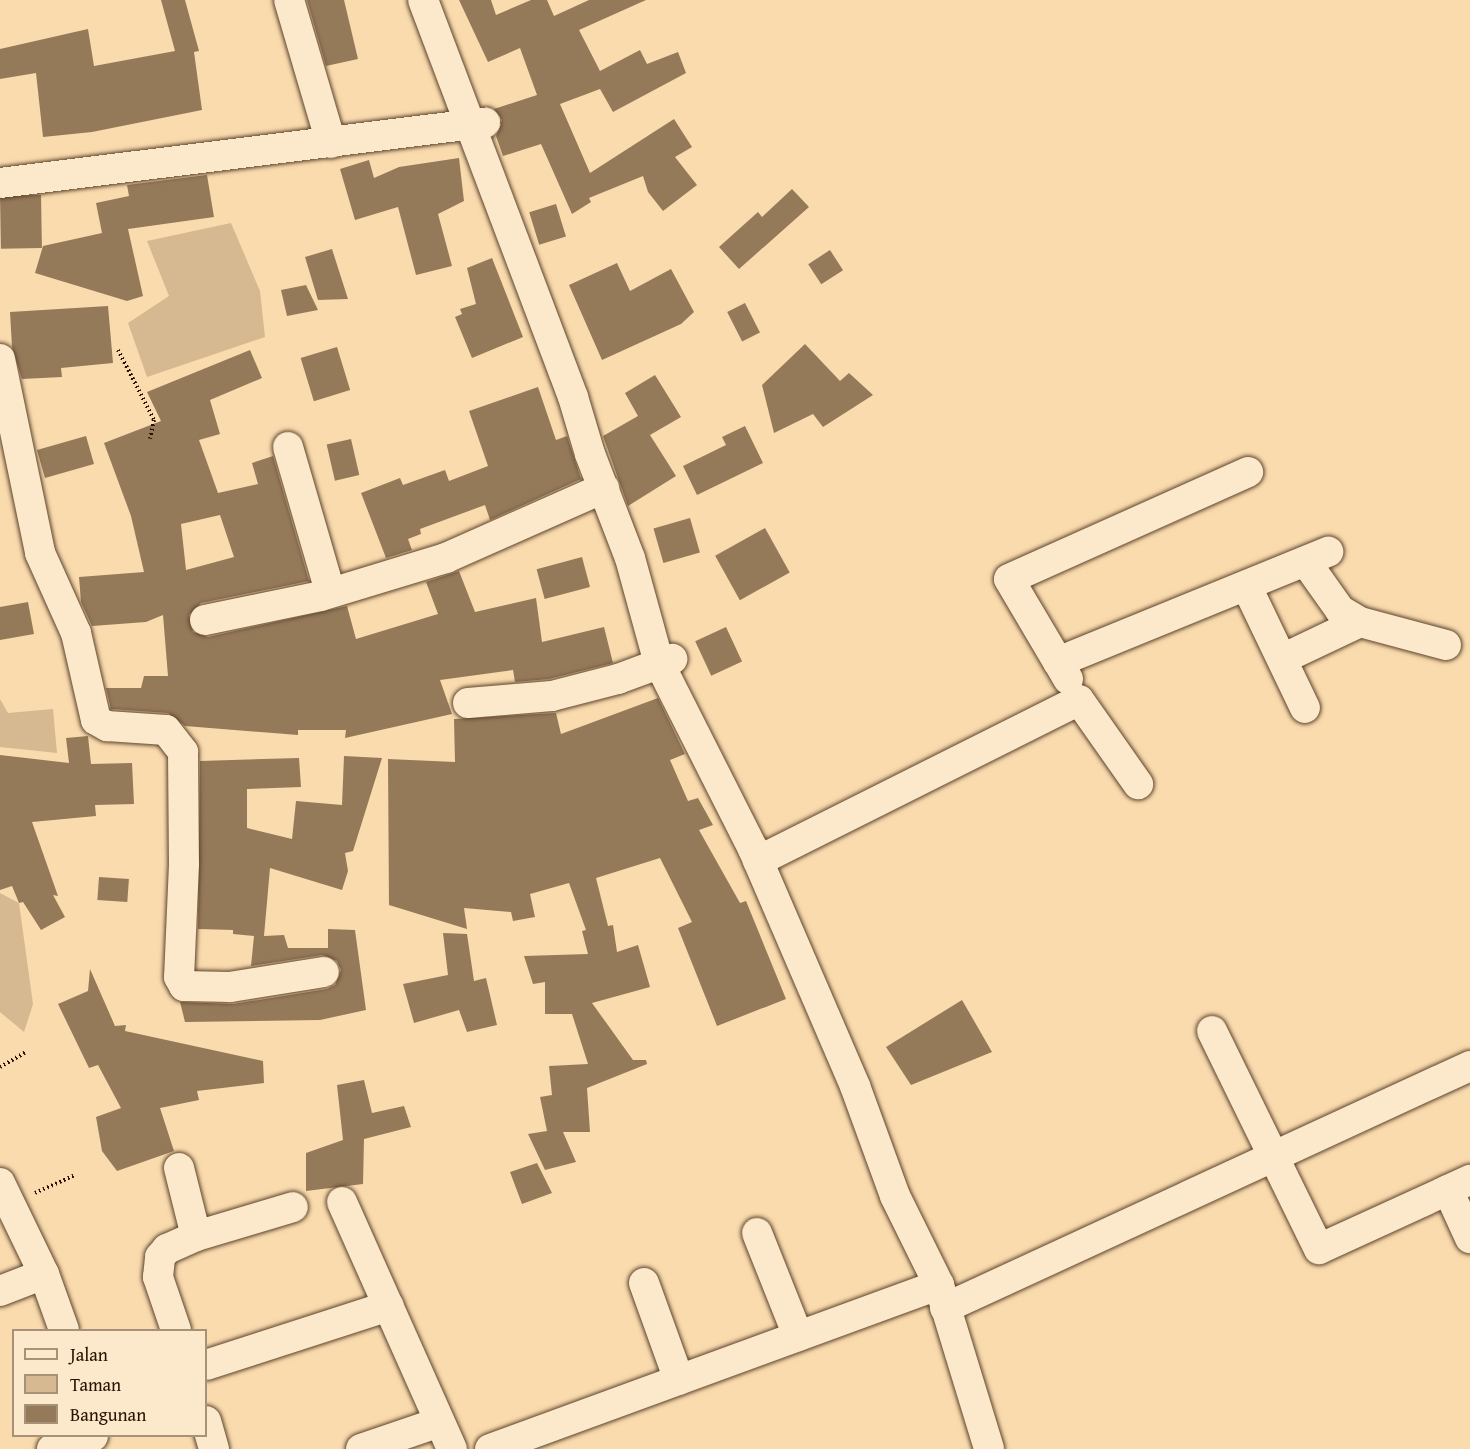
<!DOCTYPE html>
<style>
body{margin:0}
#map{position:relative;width:1470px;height:1449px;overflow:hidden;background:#fadbae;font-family:"Gentium Book Plus",serif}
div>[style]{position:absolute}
.green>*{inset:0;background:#d6b990}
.building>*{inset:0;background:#957a5a;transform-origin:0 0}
.path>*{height:4px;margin-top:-2px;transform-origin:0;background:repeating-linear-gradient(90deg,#281100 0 1.5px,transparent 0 4.5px)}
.roads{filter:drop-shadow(0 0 2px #5c442c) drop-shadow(0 0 2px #5c442c)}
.minor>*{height:30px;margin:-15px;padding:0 15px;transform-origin:15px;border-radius:15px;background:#fce8ca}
span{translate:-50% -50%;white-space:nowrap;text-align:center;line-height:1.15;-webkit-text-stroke:6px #fce8ca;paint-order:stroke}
.legend{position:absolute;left:12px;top:1329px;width:195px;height:108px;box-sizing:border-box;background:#fce8ca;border:2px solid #a79279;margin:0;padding:8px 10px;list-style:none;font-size:18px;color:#281100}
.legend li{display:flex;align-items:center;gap:12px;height:30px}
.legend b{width:30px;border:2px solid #a79279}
</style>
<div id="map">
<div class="green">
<div style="clip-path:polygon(231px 223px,260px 291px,265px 337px,147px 377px,128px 323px,169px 296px,147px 241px)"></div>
<div style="clip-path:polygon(0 699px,8px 713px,53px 709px,57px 753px,0 747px)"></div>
<div style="clip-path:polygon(0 893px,19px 903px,33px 1004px,24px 1032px,0 1012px)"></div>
</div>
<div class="building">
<div style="clip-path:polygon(161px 0,185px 0,199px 51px,194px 52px,202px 110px,92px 132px,43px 137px,36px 73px,0 79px,0 49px,88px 29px,94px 66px,175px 51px)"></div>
<div style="clip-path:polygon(307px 0,344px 0,358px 59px,326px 66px)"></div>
<div style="clip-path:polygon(459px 0,491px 0,496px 15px,531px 0,547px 0,554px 16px,589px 0,646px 0,579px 30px,600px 71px,640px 50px,647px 64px,678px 52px,686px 73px,613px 112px,600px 89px,560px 104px,590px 173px,674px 119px,692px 147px,675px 157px,697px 185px,663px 211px,648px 192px,643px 176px,589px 198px,591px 202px,572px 214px,541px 144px,503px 156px,496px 136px,502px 120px,494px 109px,537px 95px,520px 48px,488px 62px)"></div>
<div style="clip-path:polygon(459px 158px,464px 201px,438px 214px,452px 266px,416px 275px,398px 207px,355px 220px,340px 169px,369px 160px,374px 178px,399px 167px)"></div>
<div style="clip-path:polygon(207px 175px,214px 217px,128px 229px,143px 296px,127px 301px,35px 273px,43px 246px,102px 233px,96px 203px,129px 196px,127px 185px)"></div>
<div style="clip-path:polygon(792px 189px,809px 207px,739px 269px,719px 247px,758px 212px,762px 217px)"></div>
<div style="left:41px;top:195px;width:53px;height:41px;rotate:89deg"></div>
<div style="left:556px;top:204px;width:34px;height:28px;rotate:73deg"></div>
<div style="clip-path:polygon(332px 249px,348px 299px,318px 300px,305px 257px)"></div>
<div style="left:830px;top:250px;width:24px;height:26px;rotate:57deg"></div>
<div style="clip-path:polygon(492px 258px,523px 337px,472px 358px,455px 317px,462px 314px,460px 309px,476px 304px,467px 268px)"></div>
<div style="clip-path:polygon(617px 263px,630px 291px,671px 269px,694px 312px,681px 324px,602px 360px,569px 285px)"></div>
<div style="clip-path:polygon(306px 285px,318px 310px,287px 316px,281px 290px)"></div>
<div style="left:745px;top:303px;width:33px;height:20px;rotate:63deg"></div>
<div style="clip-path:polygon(108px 306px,113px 363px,61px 368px,62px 377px,22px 379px,12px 347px,10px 312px)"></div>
<div style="clip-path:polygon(805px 344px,840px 381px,849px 373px,873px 395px,823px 427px,813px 414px,774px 433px,762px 385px)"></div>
<div style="left:337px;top:347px;width:45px;height:38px;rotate:73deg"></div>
<div style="clip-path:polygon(evenodd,250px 350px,262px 378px,210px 400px,220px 434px,199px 440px,218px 493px,258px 484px,252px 463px,273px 456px,309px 581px,201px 603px,189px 615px,193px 632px,208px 637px,347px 606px,356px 639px,438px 614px,426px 582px,459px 571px,475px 612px,536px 598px,542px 642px,604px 627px,613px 663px,549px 679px,515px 682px,513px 670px,440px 680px,452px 714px,345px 738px,346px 730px,298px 730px,298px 735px,185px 726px,168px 713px,111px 709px,106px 688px,141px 688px,144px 676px,168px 676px,163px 615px,146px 622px,92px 626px,81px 602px,79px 577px,144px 572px,131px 516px,104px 443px,161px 421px,147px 392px,250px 350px,220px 515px,234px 557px,186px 570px,181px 524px,220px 515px)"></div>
<div style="clip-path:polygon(655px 375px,681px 417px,650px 435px,676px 476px,628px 506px,603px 436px,638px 416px,625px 393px)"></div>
<div style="clip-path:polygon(538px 387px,556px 440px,567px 436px,581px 479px,490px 520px,485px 505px,420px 529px,421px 534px,408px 539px,412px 550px,386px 558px,361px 493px,400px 478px,403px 485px,445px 470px,449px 481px,488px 466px,469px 411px)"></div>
<div style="clip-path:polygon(745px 426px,763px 463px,697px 495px,683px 466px,726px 445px,722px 437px)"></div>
<div style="left:86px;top:436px;width:29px;height:51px;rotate:74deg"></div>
<div style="left:351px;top:439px;width:37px;height:25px;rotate:77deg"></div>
<div style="left:690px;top:518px;width:36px;height:38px;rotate:74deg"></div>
<div style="left:765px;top:528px;width:51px;height:57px;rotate:61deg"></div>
<div style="left:582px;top:557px;width:31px;height:47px;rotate:75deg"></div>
<div style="clip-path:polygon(28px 602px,34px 634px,0 640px,0 607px)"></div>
<div style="left:726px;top:627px;width:38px;height:34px;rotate:65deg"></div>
<div style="clip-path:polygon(658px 698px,685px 754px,670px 760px,688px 801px,698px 798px,713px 825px,699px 830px,740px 903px,746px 901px,786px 999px,717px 1026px,678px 928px,692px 922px,660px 858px,596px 878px,608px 926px,613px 925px,617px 952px,638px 945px,650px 987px,592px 1003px,633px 1060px,646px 1060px,647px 1064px,587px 1088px,590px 1132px,563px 1132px,576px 1162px,545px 1170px,528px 1134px,547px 1131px,540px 1097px,552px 1095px,549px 1066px,588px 1064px,572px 1014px,545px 1014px,545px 982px,533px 984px,524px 956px,588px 954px,582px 931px,586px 930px,569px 883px,530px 894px,535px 917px,513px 921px,511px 912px,464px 908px,467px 929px,389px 905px,388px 759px,455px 762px,454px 719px,556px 713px,561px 734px)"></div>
<div style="clip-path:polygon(88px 736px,91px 764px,132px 763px,134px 804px,95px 805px,96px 816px,32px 822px,58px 896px,53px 895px,65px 917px,41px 930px,23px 902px,19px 903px,12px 886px,0 890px,0 755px,69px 763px,66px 738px)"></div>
<div style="clip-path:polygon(344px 756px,382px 758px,353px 851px,345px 853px,348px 871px,342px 890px,270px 868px,264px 936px,284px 935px,288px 948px,328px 948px,328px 929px,355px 930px,366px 1010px,320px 1020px,185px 1022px,180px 1002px,233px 1004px,327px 989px,335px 985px,341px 970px,337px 961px,322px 955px,251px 966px,254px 936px,233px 934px,233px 930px,198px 929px,200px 761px,299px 758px,301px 787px,247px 789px,247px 828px,292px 839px,296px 801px,342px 805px)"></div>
<div style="left:99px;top:877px;width:30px;height:23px;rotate:4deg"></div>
<div style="clip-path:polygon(443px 933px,467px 934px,474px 981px,486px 978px,497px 1025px,467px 1032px,459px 1010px,414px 1023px,403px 984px,448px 975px)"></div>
<div style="clip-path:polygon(90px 969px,115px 1026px,126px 1025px,125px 1031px,263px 1061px,264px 1083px,197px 1091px,199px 1100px,160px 1108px,174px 1151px,117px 1171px,102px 1151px,96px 1117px,121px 1108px,98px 1065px,89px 1068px,58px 1004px,88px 991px)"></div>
<div style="clip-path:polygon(962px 1000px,992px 1052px,911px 1085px,886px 1047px)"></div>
<div style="clip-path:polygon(364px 1080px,372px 1113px,404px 1106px,411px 1127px,364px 1139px,363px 1184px,306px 1191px,306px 1153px,343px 1140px,337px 1085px)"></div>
<div style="clip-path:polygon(537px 1163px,552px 1193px,522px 1204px,510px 1172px)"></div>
</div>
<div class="path">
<div style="left:118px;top:350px;width:79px;rotate:62.8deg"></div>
<div style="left:154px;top:420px;width:19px;rotate:102deg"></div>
<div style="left:0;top:1067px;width:30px;rotate:-30deg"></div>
<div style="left:35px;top:1193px;width:44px;rotate:-24.2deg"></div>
</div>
<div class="roads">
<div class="minor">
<div style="left:289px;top:0;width:149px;rotate:73.6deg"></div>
<div style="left:423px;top:0;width:424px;rotate:69.3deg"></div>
<div style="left:573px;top:397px;width:59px;rotate:73.4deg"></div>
<div style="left:590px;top:454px;width:111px;rotate:69deg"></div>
<div style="left:630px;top:558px;width:109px;rotate:74.6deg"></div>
<div style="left:659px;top:663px;width:208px;rotate:63.2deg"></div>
<div style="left:753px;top:849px;width:258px;rotate:66.7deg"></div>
<div style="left:855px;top:1086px;width:117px;rotate:70deg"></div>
<div style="left:895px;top:1196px;width:99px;rotate:63.7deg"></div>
<div style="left:939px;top:1285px;width:171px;rotate:73deg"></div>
<div style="left:0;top:183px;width:489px;rotate:-7.1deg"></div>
<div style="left:0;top:359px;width:198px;rotate:78.3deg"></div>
<div style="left:40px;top:553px;width:88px;rotate:65.8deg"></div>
<div style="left:76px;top:633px;width:89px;rotate:77.1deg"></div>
<div style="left:96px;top:720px;width:13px;rotate:29deg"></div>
<div style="left:107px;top:726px;width:59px;rotate:3.9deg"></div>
<div style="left:166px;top:730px;width:28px;rotate:52deg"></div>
<div style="left:183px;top:752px;width:112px;rotate:89.5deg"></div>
<div style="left:184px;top:864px;width:113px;rotate:92.5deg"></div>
<div style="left:179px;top:977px;width:10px;rotate:61deg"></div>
<div style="left:184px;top:986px;width:46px;rotate:1.2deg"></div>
<div style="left:230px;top:987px;width:95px;rotate:-9.1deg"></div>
<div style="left:288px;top:447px;width:151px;rotate:73.8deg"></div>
<div style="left:1306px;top:562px;width:59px;rotate:54.7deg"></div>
<div style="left:1340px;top:610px;width:23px;rotate:31deg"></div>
<div style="left:1360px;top:622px;width:89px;rotate:15deg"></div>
<div style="left:1247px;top:587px;width:134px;rotate:64.4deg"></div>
<div style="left:205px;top:620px;width:118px;rotate:-11.7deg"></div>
<div style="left:321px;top:596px;width:131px;rotate:-16.9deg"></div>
<div style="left:446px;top:558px;width:173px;rotate:-23.9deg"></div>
<div style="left:1282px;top:659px;width:86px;rotate:-25.4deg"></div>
<div style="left:1058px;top:662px;width:96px;rotate:-120.6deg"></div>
<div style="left:1009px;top:579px;width:262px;rotate:-24.1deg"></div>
<div style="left:1068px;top:679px;width:20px;rotate:-120deg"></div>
<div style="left:1058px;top:662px;width:292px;rotate:-22.2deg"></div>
<div style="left:468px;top:703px;width:84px;rotate:-4.8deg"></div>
<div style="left:552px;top:696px;width:68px;rotate:-14.4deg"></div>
<div style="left:618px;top:679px;width:58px;rotate:-20.3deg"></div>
<div style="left:758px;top:861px;width:359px;rotate:-26.6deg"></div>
<div style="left:1079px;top:700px;width:103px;rotate:54.9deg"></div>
<div style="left:1212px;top:1031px;width:243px;rotate:63.9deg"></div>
<div style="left:1319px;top:1249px;width:166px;rotate:-24.6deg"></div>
<div style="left:179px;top:1168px;width:70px;rotate:76deg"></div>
<div style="left:0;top:1183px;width:101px;rotate:64.2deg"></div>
<div style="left:44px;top:1274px;width:59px;rotate:70.3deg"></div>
<div style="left:1448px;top:1190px;width:53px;rotate:65.4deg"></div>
<div style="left:342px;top:1202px;width:270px;rotate:66deg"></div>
<div style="left:757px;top:1233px;width:111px;rotate:68.3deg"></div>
<div style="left:644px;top:1283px;width:103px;rotate:70.2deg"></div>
<div style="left:0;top:1291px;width:47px;rotate:-21.1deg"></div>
<div style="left:945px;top:1308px;width:578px;rotate:-24.75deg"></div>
<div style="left:176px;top:1330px;width:56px;rotate:-108.8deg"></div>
<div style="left:158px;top:1277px;width:20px;rotate:-84deg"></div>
<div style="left:160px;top:1257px;width:11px;rotate:-49deg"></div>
<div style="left:167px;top:1249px;width:32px;rotate:-24deg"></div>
<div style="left:196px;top:1236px;width:101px;rotate:-16.6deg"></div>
<div style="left:206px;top:1365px;width:192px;rotate:-17.9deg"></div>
<div style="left:206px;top:1421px;width:29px;rotate:74deg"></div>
<div style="left:52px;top:1449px;width:43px;rotate:-17.6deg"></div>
<div style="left:361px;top:1449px;width:83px;rotate:-18.9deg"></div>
<div style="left:490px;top:1449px;width:478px;rotate:-20.1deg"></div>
</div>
</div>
<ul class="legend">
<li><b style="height:8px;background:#fce8ca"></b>Jalan</li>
<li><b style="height:16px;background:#d6b990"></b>Taman</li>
<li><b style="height:16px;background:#957a5a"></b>Bangunan</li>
</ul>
</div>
